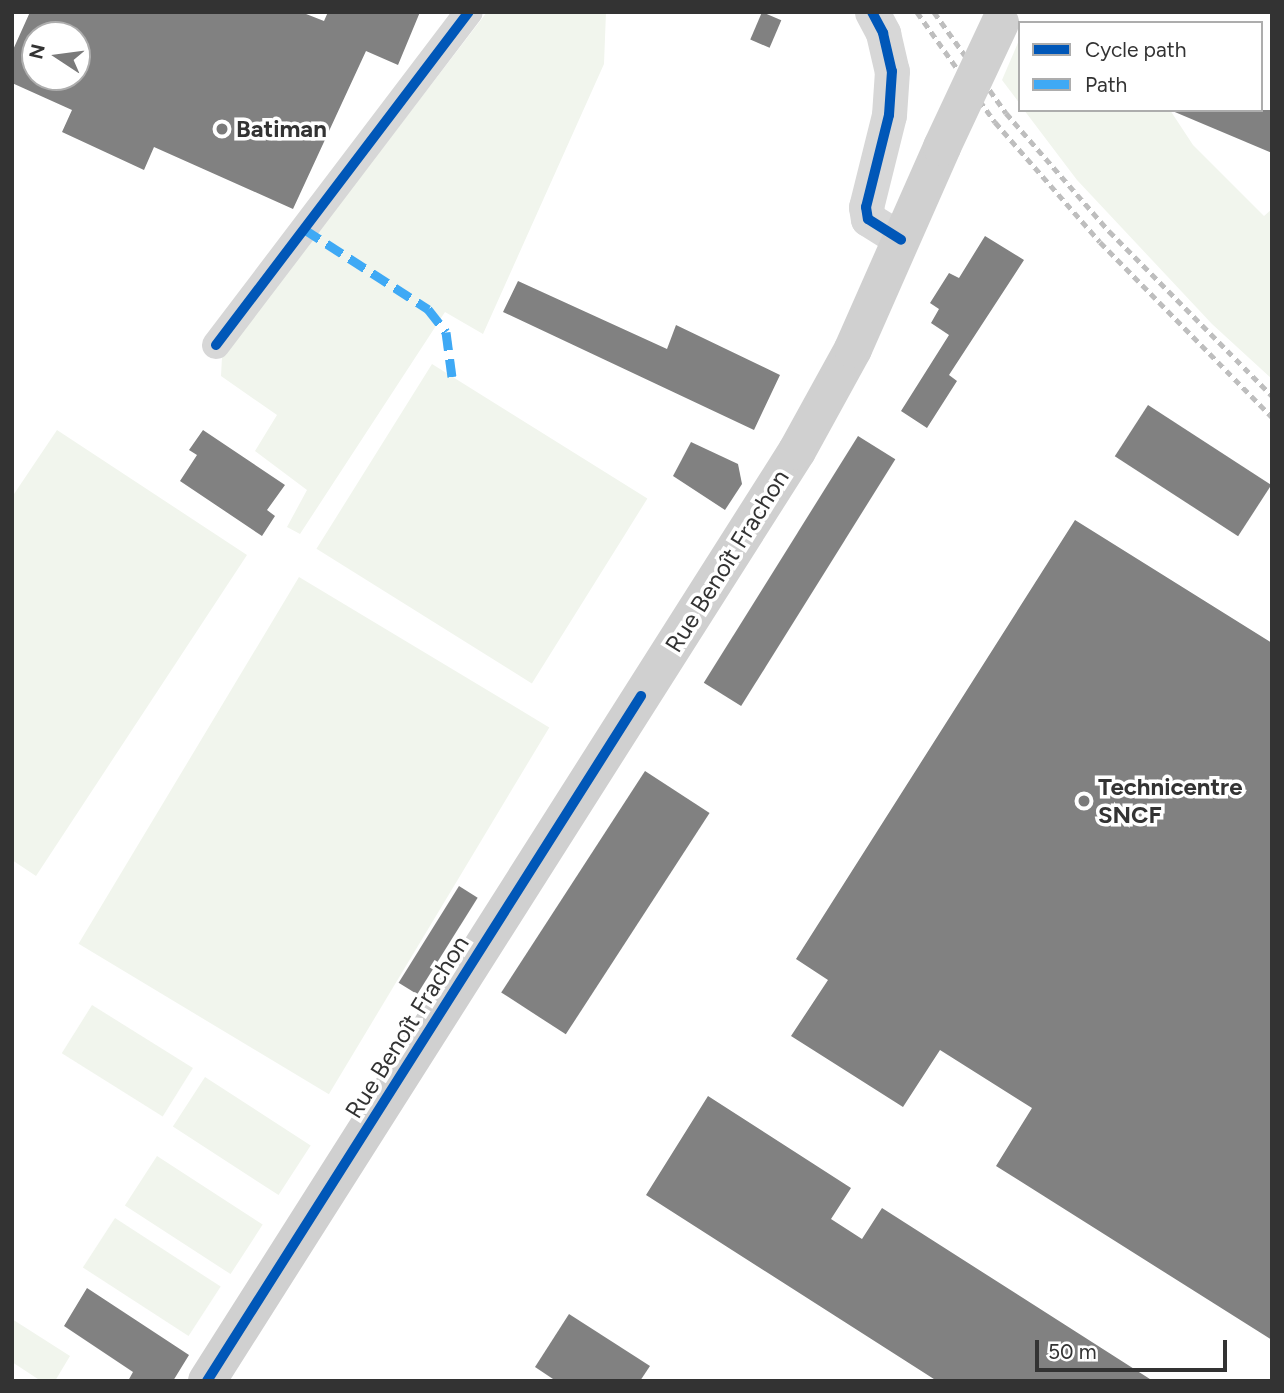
<!DOCTYPE html>
<meta charset="utf-8">
<style>
body{margin:0}
#map{position:relative;width:1284px;height:1393px;overflow:hidden;background:#fff;font-family:Figtree,sans-serif}
div>[style]{position:absolute}
.green>*{inset:0;background:#f1f5ed;transform-origin:0 0}
.building>*{inset:0;background:#818181;transform-origin:0 0}
.minor>*{height:28px;margin:-14px;padding:0 14px;transform-origin:14px;border-radius:14px;background:#d7d7d7}
.tertiary>*{height:35px;margin:-17.5px;padding:0 17.5px;transform-origin:17.5px;border-radius:17.5px;background:#d7d7d7}
.secondary>*{height:38px;margin:-19px;padding:0 19px;transform-origin:19px;border-radius:19px;background:#d0d0d0}
.rail>*{height:5px;margin-top:-2.5px;transform-origin:0;background:repeating-linear-gradient(90deg,#bebebe 0 7px,transparent 0 12px)}
.secondary-bridge>*{height:38px;margin:-19px;padding:0 19px;transform-origin:19px;border-radius:19px;background:#d0d0d0}
.quiet>*{height:9px;margin-top:-4.5px;transform-origin:0;background:repeating-linear-gradient(90deg,#3fa9f5 0 18px,transparent 0 27px)}
.cycleway>*{height:10px;margin:-5px;padding:0 5px;transform-origin:5px;border-radius:5px;background:#0057b8}
.dots>*{width:19px;height:19px;translate:-50% -50%;box-sizing:border-box;border:4px solid #fff;border-radius:50%}
span{translate:-50% -50%;white-space:nowrap;text-align:center;line-height:1.15;-webkit-text-stroke:7px #fff;paint-order:stroke}
.poi-label{font-size:24px;color:#333;font-weight:700}
.left{translate:0 -50%;text-align:left}
.street-label{font-size:24px;color:#333}
.frame{position:absolute;inset:0;border:14px solid #333;pointer-events:none}
.legend{position:absolute;left:1018px;top:21px;width:245px;height:91px;box-sizing:border-box;background:#fff;border:2px solid #adadad;margin:0;padding:9px 12px;list-style:none;font-size:21px;color:#333}
.legend li{display:flex;align-items:center;gap:14px;height:35px}
.legend b{width:35px;border:2px solid #adadad}
.north{position:absolute;left:21px;top:21px;width:70px;height:70px;box-sizing:border-box;background:#fff;border:2px solid #adadad;border-radius:50%;rotate:283deg;font-size:19px;font-weight:700;line-height:28px;text-align:center;color:#333}
.north::after{content:'';display:block;margin:auto;width:24px;height:32px;background:#7a7a7a;clip-path:polygon(50% 0,100% 100%,50% 72%,0 100%)}
.scale{position:absolute;left:1035px;top:1340px;width:192px;height:32px;box-sizing:border-box;border:4px solid #333;border-top:0;padding-left:9px;font-size:21px;line-height:24px;white-space:nowrap;color:#333;-webkit-text-stroke:5px #fff;paint-order:stroke}
</style>
<div id="map">
<div class="green">
<div style="clip-path:polygon(487px 12px,606px 12px,604px 64px,483px 334px,445px 312px,300px 534px,287px 527px,307px 490px,255px 451px,277px 415px,221px 376px,222px 357px)"></div>
<div style="clip-path:polygon(1020px 38px,1020px 104px,1002px 80px)"></div>
<div style="clip-path:polygon(1024px 110px,1170px 110px,1193px 145px,1264px 216px,1272px 209px,1272px 379px,1212px 324px,1077px 180px)"></div>
<div style="left:432px;top:364px;width:254px;height:218px;rotate:32deg"></div>
<div style="clip-path:polygon(57px 430px,247px 555px,36px 876px,12px 860px,12px 497px)"></div>
<div style="left:299px;top:577px;width:292px;height:428px;rotate:31deg"></div>
<div style="left:92px;top:1005px;width:119px;height:57px;rotate:32deg"></div>
<div style="left:205px;top:1077px;width:126px;height:59px;rotate:33deg"></div>
<div style="left:157px;top:1156px;width:126px;height:59px;rotate:33deg"></div>
<div style="left:115px;top:1218px;width:126px;height:59px;rotate:33deg"></div>
<div style="clip-path:polygon(12px 1319px,70px 1356px,55px 1381px,41px 1381px,12px 1362px)"></div>
</div>
<div class="building">
<div style="clip-path:polygon(evenodd,30px 12px,301px 12px,324px 21px,328px 12px,420px 12px,398px 65px,366px 51px,293px 209px,154px 147px,144px 170px,62px 132px,72px 110px,12px 83px,12px 52px,30px 12px,35px 35px,77px 35px,77px 77px,35px 77px,35px 35px)"></div>
<div style="left:762px;top:12px;width:21px;height:30px;rotate:23deg"></div>
<div style="clip-path:polygon(1170px 110px,1272px 110px,1272px 153px)"></div>
<div style="clip-path:polygon(985px 236px,1024px 260px,949px 375px,957px 381px,927px 428px,901px 411px,949px 335px,931px 323px,939px 309px,930px 303px,949px 273px,959px 278px)"></div>
<div style="clip-path:polygon(518px 281px,667px 349px,676px 325px,780px 375px,754px 430px,503px 312px)"></div>
<div style="left:1148px;top:405px;width:147px;height:61px;rotate:33deg"></div>
<div style="clip-path:polygon(203px 430px,285px 485px,267px 510px,275px 516px,262px 536px,180px 481px,197px 455px,189px 450px)"></div>
<div style="left:858px;top:436px;width:44px;height:291px;rotate:32deg"></div>
<div style="clip-path:polygon(691px 442px,738px 464px,742px 484px,725px 510px,673px 476px)"></div>
<div style="clip-path:polygon(1075px 520px,1272px 643px,1272px 1340px,996px 1166px,1032px 1108px,940px 1050px,903px 1107px,791px 1036px,828px 980px,796px 959px)"></div>
<div style="left:645px;top:771px;width:77px;height:264px;rotate:33deg"></div>
<div style="left:459px;top:886px;width:22px;height:114px;rotate:32deg"></div>
<div style="clip-path:polygon(708px 1096px,851px 1188px,831px 1219px,862px 1239px,882px 1208px,1153px 1381px,937px 1381px,646px 1195px)"></div>
<div style="clip-path:polygon(87px 1288px,189px 1355px,173px 1381px,128px 1381px,133px 1372px,64px 1326px)"></div>
<div style="clip-path:polygon(569px 1314px,650px 1366px,640px 1381px,556px 1381px,535px 1367px)"></div>
</div>
<div class="minor">
<div style="left:216px;top:345px;width:418px;rotate:-52.8deg"></div>
</div>
<div class="tertiary">
<div style="left:872px;top:12px;width:24px;rotate:62deg"></div>
<div style="left:883px;top:33px;width:39px;rotate:77deg"></div>
<div style="left:892px;top:71px;width:44px;rotate:93.9deg"></div>
<div style="left:889px;top:115px;width:95px;rotate:104deg"></div>
<div style="left:866px;top:207px;width:12px;rotate:81deg"></div>
<div style="left:868px;top:219px;width:39px;rotate:32deg"></div>
</div>
<div class="secondary">
<div style="left:207px;top:1381px;width:1101px;rotate:-57.61deg"></div>
<div style="left:797px;top:451px;width:116px;rotate:-61.2deg"></div>
<div style="left:853px;top:349px;width:221px;rotate:-66.2deg"></div>
</div>
<div class="rail">
<div style="left:917px;top:12px;width:135px;rotate:54.7deg"></div>
<div style="left:995px;top:122px;width:159px;rotate:48.8deg"></div>
<div style="left:1100px;top:242px;width:245px;rotate:45.5deg"></div>
<div style="left:934px;top:12px;width:124px;rotate:54.5deg"></div>
<div style="left:1006px;top:113px;width:157px;rotate:48.9deg"></div>
<div style="left:1109px;top:231px;width:232px;rotate:45.3deg"></div>
</div>
<div class="secondary-bridge">
<div style="left:942px;top:147px;width:137px;rotate:-64.9deg"></div>
</div>
<div class="quiet">
<div style="left:304px;top:229px;width:148px;rotate:32.8deg"></div>
<div style="left:428px;top:309px;width:29px;rotate:52deg"></div>
<div style="left:446px;top:332px;width:45px;rotate:82.4deg"></div>
</div>
<div class="cycleway">
<div style="left:872px;top:12px;width:24px;rotate:62deg"></div>
<div style="left:883px;top:33px;width:39px;rotate:77deg"></div>
<div style="left:892px;top:71px;width:44px;rotate:93.9deg"></div>
<div style="left:889px;top:115px;width:95px;rotate:104deg"></div>
<div style="left:866px;top:207px;width:12px;rotate:81deg"></div>
<div style="left:868px;top:219px;width:39px;rotate:32deg"></div>
<div style="left:216px;top:345px;width:418px;rotate:-52.8deg"></div>
<div style="left:207px;top:1381px;width:811px;rotate:-57.64deg"></div>
</div>
<div class="dots">
<div style="left:222px;top:129px;background:#7a7a7a"></div>
<div style="left:1084px;top:801px;background:#7a7a7a"></div>
</div>
<div class="poi-label">
<span class="left" style="left:236px;top:129px">Batiman</span>
<span class="left" style="left:1098px;top:801px">Technicentre<br>SNCF</span>
</div>
<div class="street-label">
<span style="left:727px;top:561px;rotate:-58deg">Rue Benoît Frachon</span>
<span style="left:407px;top:1027px;rotate:-58deg">Rue Benoît Frachon</span>
</div>
<div class="frame"></div>
<ul class="legend">
<li><b style="height:9px;background:#0057b8"></b>Cycle path</li>
<li><b style="height:9px;background:#3fa9f5"></b>Path</li>
</ul>
<div class="north">N</div>
<div class="scale">50 m</div>
</div>
